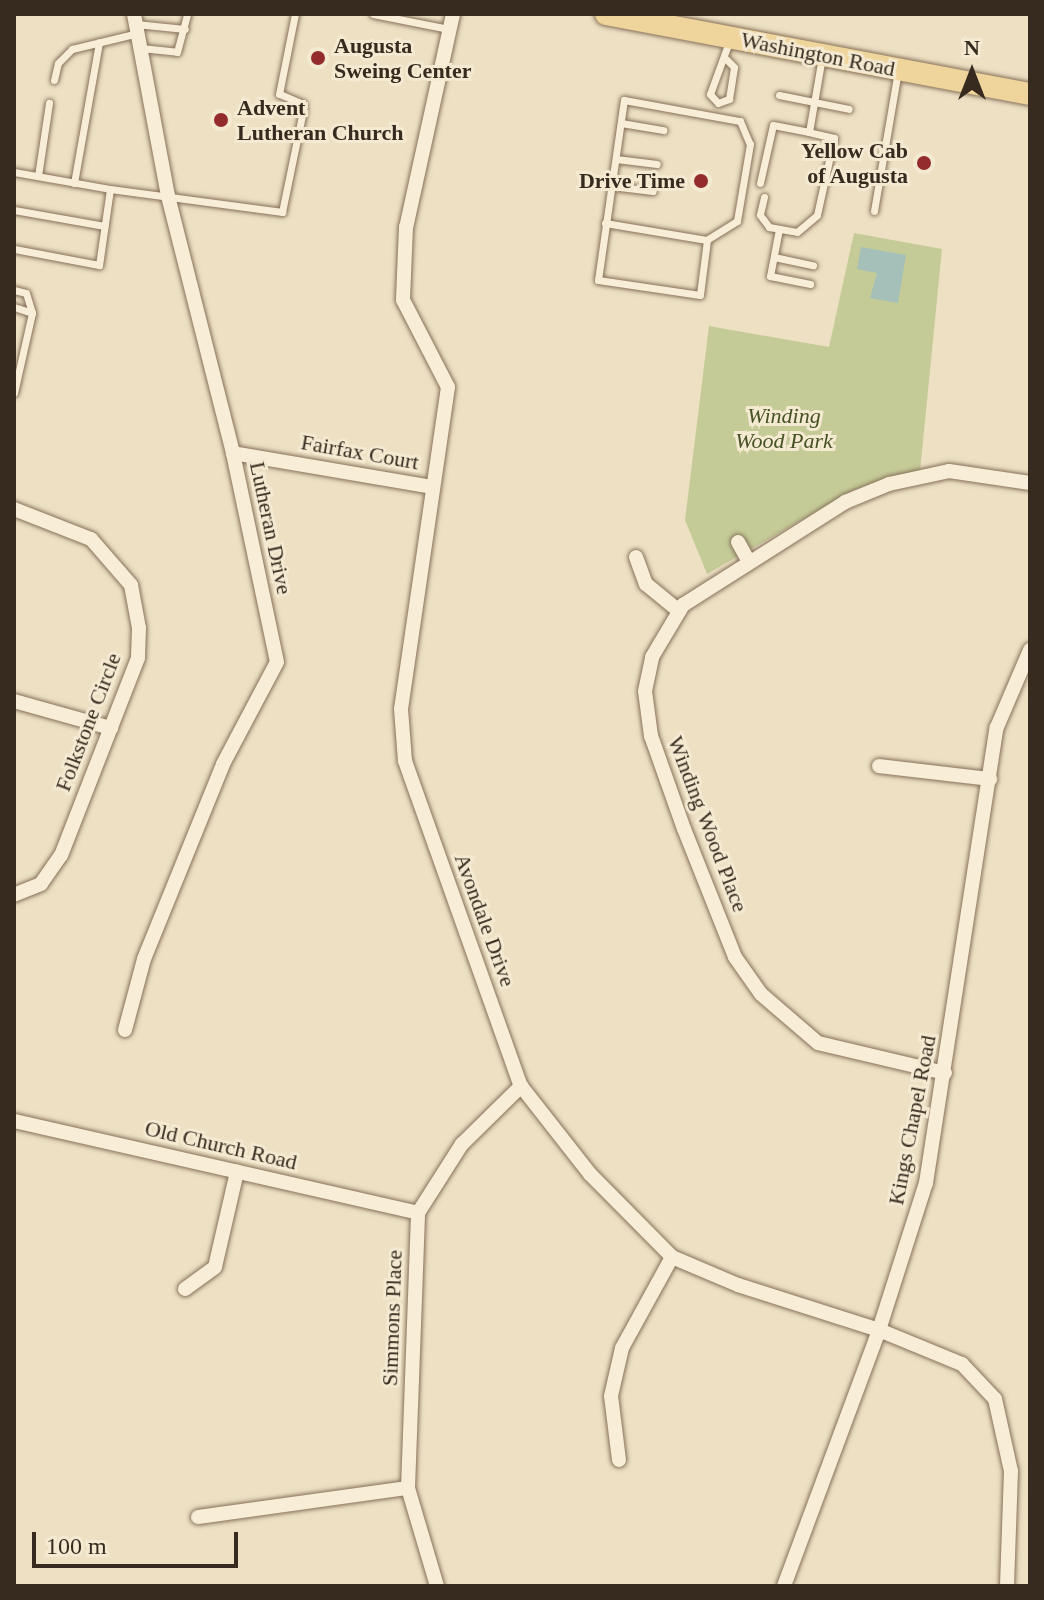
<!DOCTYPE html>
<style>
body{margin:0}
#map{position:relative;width:1044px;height:1600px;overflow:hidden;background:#ede0c3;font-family:"Times New Roman",serif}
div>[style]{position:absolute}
.green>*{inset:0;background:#c5cb97}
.water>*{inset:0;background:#a5c0b8}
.roads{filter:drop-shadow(0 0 2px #86715a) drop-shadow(0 0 2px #86715a)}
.lane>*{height:7px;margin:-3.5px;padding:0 3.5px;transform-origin:3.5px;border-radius:3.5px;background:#f8edd6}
.street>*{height:14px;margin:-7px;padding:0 7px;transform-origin:7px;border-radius:7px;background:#f8edd6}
.primary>*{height:22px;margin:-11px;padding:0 11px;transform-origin:11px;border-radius:11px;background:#efd49b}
.dots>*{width:22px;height:22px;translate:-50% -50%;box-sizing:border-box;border:4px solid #f4ead2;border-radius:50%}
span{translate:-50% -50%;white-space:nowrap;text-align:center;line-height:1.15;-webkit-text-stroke:6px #f4ead2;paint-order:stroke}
.poi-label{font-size:22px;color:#372a1e;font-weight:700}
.left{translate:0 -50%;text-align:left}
.right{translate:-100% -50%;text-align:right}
.street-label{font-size:22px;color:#372a1e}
.park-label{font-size:22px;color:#485325;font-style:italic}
.frame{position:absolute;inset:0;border:16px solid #372a1e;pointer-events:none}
.north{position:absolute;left:932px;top:32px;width:80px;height:80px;-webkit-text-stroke:6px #f4ead2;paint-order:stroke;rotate:0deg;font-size:22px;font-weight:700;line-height:32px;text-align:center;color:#372a1e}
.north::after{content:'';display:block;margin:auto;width:28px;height:36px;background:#372a1e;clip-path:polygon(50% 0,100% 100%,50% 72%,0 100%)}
.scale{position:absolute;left:32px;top:1532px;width:206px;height:36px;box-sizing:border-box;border:4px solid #372a1e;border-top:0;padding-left:10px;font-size:24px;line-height:28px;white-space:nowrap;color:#372a1e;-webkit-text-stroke:6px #f4ead2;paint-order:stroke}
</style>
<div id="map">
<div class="green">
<div style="clip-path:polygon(854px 233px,942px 249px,920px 472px,854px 490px,707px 574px,685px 520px,709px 326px,829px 347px)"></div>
</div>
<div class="water">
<div style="clip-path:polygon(861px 247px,906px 255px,898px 303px,870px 298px,877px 273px,857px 269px)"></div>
</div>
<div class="roads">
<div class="lane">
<div style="left:373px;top:14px;width:77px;rotate:11.2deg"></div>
<div style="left:136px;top:24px;width:49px;rotate:5.8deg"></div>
<div style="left:141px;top:48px;width:36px;rotate:6deg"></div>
<div style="left:177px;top:52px;width:39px;rotate:-75deg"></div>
<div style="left:54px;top:80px;width:17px;rotate:-77deg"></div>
<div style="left:58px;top:63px;width:20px;rotate:-45deg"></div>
<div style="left:72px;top:49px;width:68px;rotate:-13.6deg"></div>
<div style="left:779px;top:95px;width:71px;rotate:11.3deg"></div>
<div style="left:624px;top:100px;width:118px;rotate:10.3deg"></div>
<div style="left:740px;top:121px;width:25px;rotate:67deg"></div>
<div style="left:750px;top:144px;width:78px;rotate:99.6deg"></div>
<div style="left:737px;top:221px;width:36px;rotate:148deg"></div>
<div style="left:707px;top:240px;width:55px;rotate:97.3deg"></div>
<div style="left:700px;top:295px;width:103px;rotate:-171.6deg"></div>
<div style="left:598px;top:280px;width:182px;rotate:-81.8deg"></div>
<div style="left:718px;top:103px;width:12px;rotate:-132deg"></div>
<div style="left:710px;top:94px;width:59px;rotate:-70deg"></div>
<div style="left:718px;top:103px;width:12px;rotate:-20deg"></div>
<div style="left:729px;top:99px;width:32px;rotate:-81deg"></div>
<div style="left:734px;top:67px;width:11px;rotate:-135deg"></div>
<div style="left:621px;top:123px;width:43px;rotate:9.5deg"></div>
<div style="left:616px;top:159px;width:41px;rotate:7deg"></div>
<div style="left:14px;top:172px;width:97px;rotate:10deg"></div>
<div style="left:110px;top:189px;width:77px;rotate:98.2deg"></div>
<div style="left:99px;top:265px;width:86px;rotate:-169.3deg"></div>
<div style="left:38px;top:176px;width:74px;rotate:-81.4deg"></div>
<div style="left:74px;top:183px;width:143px;rotate:-79.9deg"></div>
<div style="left:760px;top:183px;width:59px;rotate:-77.4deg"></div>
<div style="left:773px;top:125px;width:37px;rotate:11deg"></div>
<div style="left:611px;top:186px;width:42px;rotate:6.8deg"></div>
<div style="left:110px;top:189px;width:174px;rotate:7.6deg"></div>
<div style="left:282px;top:212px;width:103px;rotate:-78.3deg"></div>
<div style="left:303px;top:111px;width:7px;rotate:-90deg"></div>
<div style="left:303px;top:104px;width:26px;rotate:-157deg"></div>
<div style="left:279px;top:94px;width:82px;rotate:-78.7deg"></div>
<div style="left:764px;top:197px;width:18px;rotate:103deg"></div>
<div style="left:760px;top:215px;width:15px;rotate:53deg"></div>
<div style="left:769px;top:227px;width:28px;rotate:10deg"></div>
<div style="left:797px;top:232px;width:26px;rotate:-40deg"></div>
<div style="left:817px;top:215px;width:79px;rotate:-77.6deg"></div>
<div style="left:834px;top:138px;width:26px;rotate:-167deg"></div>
<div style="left:809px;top:132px;width:76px;rotate:-80.2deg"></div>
<div style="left:14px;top:210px;width:92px;rotate:10deg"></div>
<div style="left:874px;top:211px;width:142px;rotate:-80.3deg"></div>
<div style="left:605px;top:223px;width:103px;rotate:9.5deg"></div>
<div style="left:779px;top:229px;width:48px;rotate:100.8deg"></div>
<div style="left:770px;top:276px;width:41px;rotate:11.3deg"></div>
<div style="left:774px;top:257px;width:40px;rotate:12deg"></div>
<div style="left:14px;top:290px;width:12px;rotate:14deg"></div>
<div style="left:26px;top:293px;width:21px;rotate:73deg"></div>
<div style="left:14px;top:307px;width:19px;rotate:18deg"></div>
<div style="left:32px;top:313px;width:82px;rotate:102.7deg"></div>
</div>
<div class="street">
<div style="left:453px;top:14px;width:218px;rotate:102.4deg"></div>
<div style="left:406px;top:227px;width:73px;rotate:92.4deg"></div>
<div style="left:403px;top:300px;width:98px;rotate:62.7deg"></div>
<div style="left:448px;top:387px;width:325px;rotate:98.3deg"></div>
<div style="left:401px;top:709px;width:52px;rotate:85.6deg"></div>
<div style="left:405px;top:761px;width:345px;rotate:70.4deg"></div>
<div style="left:521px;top:1086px;width:112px;rotate:51.9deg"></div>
<div style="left:590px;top:1174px;width:117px;rotate:45.3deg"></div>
<div style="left:672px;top:1257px;width:72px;rotate:23deg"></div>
<div style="left:738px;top:1285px;width:148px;rotate:17.7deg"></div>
<div style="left:879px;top:1330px;width:90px;rotate:22.3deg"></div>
<div style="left:962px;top:1364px;width:48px;rotate:46.7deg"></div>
<div style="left:995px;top:1399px;width:74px;rotate:77.5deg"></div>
<div style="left:1011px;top:1471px;width:115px;rotate:92deg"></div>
<div style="left:233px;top:453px;width:202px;rotate:9.7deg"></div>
<div style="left:14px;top:509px;width:83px;rotate:21.3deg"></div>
<div style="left:91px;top:539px;width:61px;rotate:49deg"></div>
<div style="left:131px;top:585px;width:44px;rotate:79.5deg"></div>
<div style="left:139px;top:628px;width:30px;rotate:92deg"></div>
<div style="left:138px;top:658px;width:212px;rotate:111.3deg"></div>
<div style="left:61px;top:855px;width:35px;rotate:125deg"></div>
<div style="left:41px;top:884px;width:29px;rotate:158deg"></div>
<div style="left:738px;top:542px;width:23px;rotate:61deg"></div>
<div style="left:636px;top:557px;width:29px;rotate:70deg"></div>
<div style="left:646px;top:584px;width:43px;rotate:39.3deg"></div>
<div style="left:14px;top:701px;width:101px;rotate:15.6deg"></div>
<div style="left:879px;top:766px;width:112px;rotate:6.7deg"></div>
<div style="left:125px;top:1030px;width:73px;rotate:-75deg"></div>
<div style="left:144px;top:959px;width:210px;rotate:-67.9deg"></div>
<div style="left:223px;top:764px;width:115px;rotate:-62.1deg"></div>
<div style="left:277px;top:662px;width:214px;rotate:-101.9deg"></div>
<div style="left:233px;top:453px;width:265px;rotate:-104.2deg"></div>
<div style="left:168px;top:196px;width:185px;rotate:-100.6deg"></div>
<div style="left:945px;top:1073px;width:130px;rotate:-166.7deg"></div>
<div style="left:818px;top:1043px;width:75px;rotate:-139.3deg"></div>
<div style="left:761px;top:994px;width:45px;rotate:-125.1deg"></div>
<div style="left:735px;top:957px;width:138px;rotate:-111.7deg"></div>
<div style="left:684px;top:829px;width:99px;rotate:-109.5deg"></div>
<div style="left:651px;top:736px;width:45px;rotate:-97.6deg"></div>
<div style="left:645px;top:691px;width:35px;rotate:-78deg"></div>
<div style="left:652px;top:657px;width:61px;rotate:-59.2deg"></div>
<div style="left:683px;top:605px;width:192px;rotate:-32.4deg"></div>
<div style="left:845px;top:502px;width:48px;rotate:-22.2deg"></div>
<div style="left:889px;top:484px;width:61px;rotate:-12.2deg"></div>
<div style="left:949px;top:471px;width:82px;rotate:8.4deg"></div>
<div style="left:14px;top:1121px;width:414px;rotate:12.8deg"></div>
<div style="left:185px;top:1289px;width:37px;rotate:-36deg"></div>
<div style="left:215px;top:1267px;width:98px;rotate:-77deg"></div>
<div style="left:619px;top:1460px;width:64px;rotate:-97.1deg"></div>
<div style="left:611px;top:1396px;width:49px;rotate:-77.1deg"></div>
<div style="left:622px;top:1348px;width:104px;rotate:-61.2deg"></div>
<div style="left:198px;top:1517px;width:212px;rotate:-7.9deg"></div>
<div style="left:437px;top:1586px;width:102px;rotate:-106.5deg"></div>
<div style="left:408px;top:1488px;width:275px;rotate:-87.9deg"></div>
<div style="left:418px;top:1213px;width:82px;rotate:-57.5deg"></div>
<div style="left:462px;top:1144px;width:83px;rotate:-44.5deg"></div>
<div style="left:784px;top:1586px;width:273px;rotate:-69.6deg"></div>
<div style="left:879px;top:1330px;width:154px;rotate:-72.3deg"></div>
<div style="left:926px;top:1183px;width:461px;rotate:-81.2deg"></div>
<div style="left:997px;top:727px;width:84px;rotate:-66.8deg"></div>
</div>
<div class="primary">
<div style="left:606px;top:14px;width:431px;rotate:10.7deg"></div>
</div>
</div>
<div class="dots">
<div style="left:318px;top:58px;background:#942c2d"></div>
<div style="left:221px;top:120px;background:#942c2d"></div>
<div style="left:924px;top:163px;background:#942c2d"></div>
<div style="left:701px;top:181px;background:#942c2d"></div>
</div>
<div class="poi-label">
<span class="left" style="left:334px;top:58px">Augusta<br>Sweing Center</span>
<span class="left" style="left:237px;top:120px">Advent<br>Lutheran Church</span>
<span class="right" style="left:908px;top:163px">Yellow Cab<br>of Augusta</span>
<span class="right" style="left:685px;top:181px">Drive Time</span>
</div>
<div class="street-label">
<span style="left:818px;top:54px;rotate:11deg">Washington Road</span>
<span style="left:360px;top:452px;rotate:10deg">Fairfax Court</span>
<span style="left:271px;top:528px;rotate:78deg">Lutheran Drive</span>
<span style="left:88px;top:722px;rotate:-69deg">Folkstone Circle</span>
<span style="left:708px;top:824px;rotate:69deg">Winding Wood Place</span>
<span style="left:485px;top:920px;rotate:70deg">Avondale Drive</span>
<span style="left:912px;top:1120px;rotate:-79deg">Kings Chapel Road</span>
<span style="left:221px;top:1145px;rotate:13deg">Old Church Road</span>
<span style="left:392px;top:1318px;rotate:-88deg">Simmons Place</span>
</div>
<div class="park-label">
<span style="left:784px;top:428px">Winding<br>Wood Park</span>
</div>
<div class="frame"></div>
<div class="north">N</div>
<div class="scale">100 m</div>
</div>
